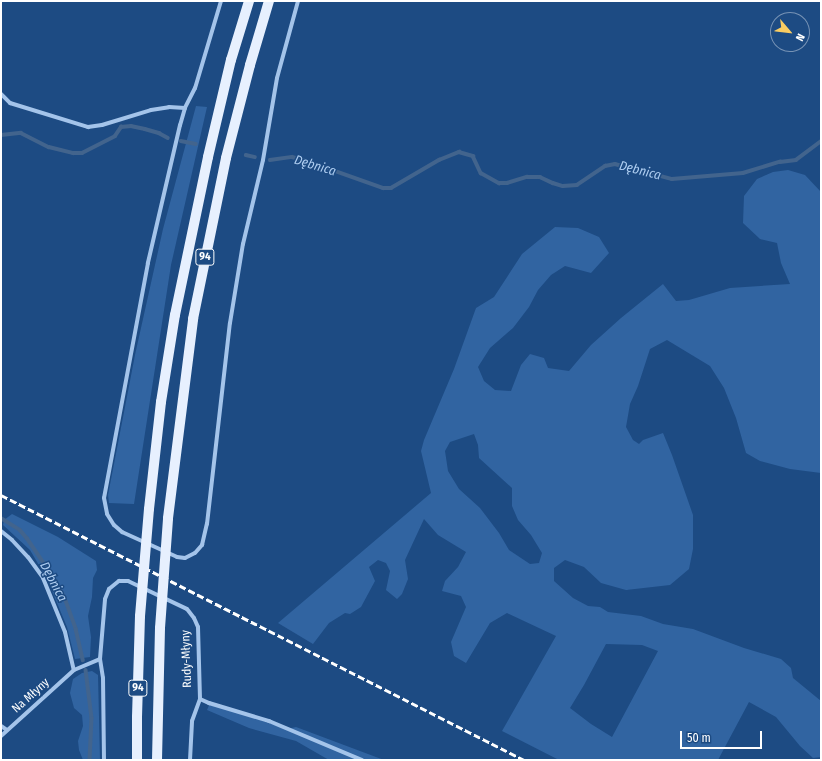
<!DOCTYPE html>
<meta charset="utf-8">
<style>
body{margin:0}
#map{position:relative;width:822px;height:761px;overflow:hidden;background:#1d4b83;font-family:"Fira Sans Condensed",sans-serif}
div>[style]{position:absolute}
.green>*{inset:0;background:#3164a1}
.stream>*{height:3.5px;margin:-1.75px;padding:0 1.75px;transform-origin:1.75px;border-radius:1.75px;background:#42648d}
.minor>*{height:4px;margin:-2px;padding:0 2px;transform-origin:2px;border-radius:2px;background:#a4c4ea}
.primary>*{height:10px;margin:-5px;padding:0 5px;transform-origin:5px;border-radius:5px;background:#e7f0fe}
.rail>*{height:3px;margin-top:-1.5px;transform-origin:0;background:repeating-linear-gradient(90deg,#fff 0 7px,transparent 0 10px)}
.primary-bridge>*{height:10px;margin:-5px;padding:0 5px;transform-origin:5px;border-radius:5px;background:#e7f0fe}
span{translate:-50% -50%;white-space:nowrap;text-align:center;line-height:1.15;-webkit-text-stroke:3px #1d4b83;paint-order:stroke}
.shield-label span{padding:1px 3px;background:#1d4b83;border:1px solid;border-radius:3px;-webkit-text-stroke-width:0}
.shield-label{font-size:11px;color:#fff;font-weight:700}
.street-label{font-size:12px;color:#fff}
.water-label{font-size:13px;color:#afcef1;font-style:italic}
.frame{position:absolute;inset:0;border:2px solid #fff;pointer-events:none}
.north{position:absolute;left:770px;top:12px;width:40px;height:40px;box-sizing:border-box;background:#1d4b83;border:1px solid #7793b5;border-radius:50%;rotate:118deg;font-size:11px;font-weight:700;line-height:16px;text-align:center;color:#fff}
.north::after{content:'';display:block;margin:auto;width:14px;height:18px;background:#f9cc62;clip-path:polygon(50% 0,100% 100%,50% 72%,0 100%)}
.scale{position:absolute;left:680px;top:731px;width:82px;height:18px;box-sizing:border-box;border:2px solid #fff;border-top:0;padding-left:5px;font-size:12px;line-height:14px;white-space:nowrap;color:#fff;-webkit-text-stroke:3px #1d4b83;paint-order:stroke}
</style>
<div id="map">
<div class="green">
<div style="clip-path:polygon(196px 106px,207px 107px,171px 265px,134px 504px,109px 503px,108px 495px,135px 355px,163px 229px)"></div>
<div style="clip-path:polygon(evenodd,788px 170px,805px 175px,821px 192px,821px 473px,790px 469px,760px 461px,746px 453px,736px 418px,724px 388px,710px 366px,667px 340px,650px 349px,638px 386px,630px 404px,626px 427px,633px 440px,639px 444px,643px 440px,663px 433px,672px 455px,693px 515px,693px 549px,689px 569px,670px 585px,626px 590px,601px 583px,584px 567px,565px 560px,554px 568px,554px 581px,573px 598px,588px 606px,600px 607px,608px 612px,641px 616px,663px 624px,693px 629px,744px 648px,781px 659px,791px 668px,793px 678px,821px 701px,821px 757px,813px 758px,800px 746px,776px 717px,749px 702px,718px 760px,559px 760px,502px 731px,556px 636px,507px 613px,490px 623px,466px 663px,454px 656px,451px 642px,466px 607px,461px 596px,442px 591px,445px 581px,458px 567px,466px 552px,438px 535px,424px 519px,405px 560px,408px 579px,402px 594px,397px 599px,386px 590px,390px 571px,386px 563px,378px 560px,369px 567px,375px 581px,361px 607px,350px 614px,345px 613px,329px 623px,313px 644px,278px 623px,431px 493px,421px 451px,424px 440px,454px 369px,476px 308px,494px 297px,522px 254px,555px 227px,578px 228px,599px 237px,609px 253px,591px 273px,565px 266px,551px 275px,538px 290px,529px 307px,513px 328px,490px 348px,478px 367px,484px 381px,495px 390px,511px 391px,521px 365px,530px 354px,544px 358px,548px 368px,569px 371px,591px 345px,621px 318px,663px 284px,676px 301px,689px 300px,730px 288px,790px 284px,781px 263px,777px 243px,760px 239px,743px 223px,744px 196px,757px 179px,773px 172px,788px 170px,474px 434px,478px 445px,479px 458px,512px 488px,512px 506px,518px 520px,531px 535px,542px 553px,539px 563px,530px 564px,509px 550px,499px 533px,480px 508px,459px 489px,448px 471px,445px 451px,450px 442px,474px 434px,788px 170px,606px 644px,642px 645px,658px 651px,612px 737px,591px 724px,570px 708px,584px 685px,606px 644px)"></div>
<div style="clip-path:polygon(12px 514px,58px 537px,96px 561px,97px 570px,93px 578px,92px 597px,88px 616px,91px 637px,90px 657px,75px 659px,67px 627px,47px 579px,30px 550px,3px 525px,4px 520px)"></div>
<div style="clip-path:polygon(92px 671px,98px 675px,100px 760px,83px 760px,79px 750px,78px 741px,83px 726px,82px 715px,74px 708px,70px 693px,73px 679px,82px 673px)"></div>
<div style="clip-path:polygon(210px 703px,287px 729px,296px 727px,384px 760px,329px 760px,296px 741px,249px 728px,207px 710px)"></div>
</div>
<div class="stream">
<div style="left:1px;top:135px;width:20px;rotate:-6deg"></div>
<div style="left:21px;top:133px;width:31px;rotate:27deg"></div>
<div style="left:49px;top:147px;width:25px;rotate:14deg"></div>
<div style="left:73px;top:153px;width:9px"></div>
<div style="left:82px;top:153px;width:37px;rotate:-27deg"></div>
<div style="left:115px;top:136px;width:11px;rotate:-56deg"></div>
<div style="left:121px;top:127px;width:10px;rotate:-6deg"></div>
<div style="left:131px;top:126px;width:14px;rotate:12deg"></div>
<div style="left:145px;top:129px;width:15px;rotate:16deg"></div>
<div style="left:159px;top:133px;width:10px;rotate:29deg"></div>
<div style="left:181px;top:141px;width:15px;rotate:11deg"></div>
<div style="left:246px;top:155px;width:9px;rotate:13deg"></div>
<div style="left:270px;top:160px;width:22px;rotate:-8deg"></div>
<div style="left:292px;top:157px;width:12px;rotate:14deg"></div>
<div style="left:304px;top:160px;width:84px;rotate:19.5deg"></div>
<div style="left:383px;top:188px;width:8px"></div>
<div style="left:391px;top:188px;width:56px;rotate:-30.3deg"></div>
<div style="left:439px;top:160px;width:22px;rotate:-22deg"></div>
<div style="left:459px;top:152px;width:15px;rotate:16deg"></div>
<div style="left:473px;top:156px;width:19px;rotate:65deg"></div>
<div style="left:481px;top:173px;width:21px;rotate:29deg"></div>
<div style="left:499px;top:183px;width:8px"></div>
<div style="left:507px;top:183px;width:21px;rotate:-17deg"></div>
<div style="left:527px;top:177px;width:13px"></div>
<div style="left:540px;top:177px;width:14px;rotate:25deg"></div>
<div style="left:553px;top:183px;width:10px;rotate:17deg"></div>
<div style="left:563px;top:186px;width:14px;rotate:-4deg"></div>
<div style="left:577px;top:185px;width:34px;rotate:-34deg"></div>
<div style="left:605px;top:166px;width:10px;rotate:-11deg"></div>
<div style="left:615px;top:164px;width:59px;rotate:14.7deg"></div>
<div style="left:672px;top:179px;width:71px;rotate:-4.8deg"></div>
<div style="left:743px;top:173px;width:39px;rotate:-17deg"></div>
<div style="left:780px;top:162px;width:16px;rotate:-7deg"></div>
<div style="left:796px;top:160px;width:31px;rotate:-37deg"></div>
<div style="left:1px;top:518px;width:22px;rotate:32deg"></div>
<div style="left:20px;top:530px;width:11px;rotate:49deg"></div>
<div style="left:27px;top:538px;width:48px;rotate:56deg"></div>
<div style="left:54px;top:578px;width:23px;rotate:61deg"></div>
<div style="left:65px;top:598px;width:33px;rotate:70deg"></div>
<div style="left:76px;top:629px;width:32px;rotate:77deg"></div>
<div style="left:86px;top:670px;width:48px;rotate:82.9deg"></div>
<div style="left:92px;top:718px;width:42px;rotate:92.7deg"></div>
</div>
<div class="minor">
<div style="left:221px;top:1px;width:91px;rotate:106.6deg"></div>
<div style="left:195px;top:88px;width:22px;rotate:117deg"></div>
<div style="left:185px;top:108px;width:18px;rotate:106deg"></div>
<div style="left:180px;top:125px;width:142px;rotate:103.1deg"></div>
<div style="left:148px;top:263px;width:239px;rotate:100.6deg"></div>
<div style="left:104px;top:498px;width:16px;rotate:79deg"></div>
<div style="left:107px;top:514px;width:13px;rotate:58deg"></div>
<div style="left:114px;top:525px;width:11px;rotate:41deg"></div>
<div style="left:122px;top:532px;width:60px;rotate:24.4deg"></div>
<div style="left:177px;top:557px;width:8px;rotate:7deg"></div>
<div style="left:185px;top:558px;width:11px;rotate:-27deg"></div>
<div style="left:195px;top:553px;width:11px;rotate:-49deg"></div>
<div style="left:202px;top:545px;width:22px;rotate:-77deg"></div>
<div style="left:207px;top:524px;width:202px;rotate:-83.5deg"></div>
<div style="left:230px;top:323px;width:80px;rotate:-80.7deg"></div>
<div style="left:243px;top:244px;width:86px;rotate:-76.6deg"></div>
<div style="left:263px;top:160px;width:83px;rotate:-80.3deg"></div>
<div style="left:277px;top:78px;width:80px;rotate:-74.7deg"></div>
<div style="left:1px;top:94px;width:13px;rotate:45deg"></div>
<div style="left:10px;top:103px;width:82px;rotate:17.1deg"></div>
<div style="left:88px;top:127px;width:14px;rotate:-8deg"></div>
<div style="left:102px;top:125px;width:51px;rotate:-17deg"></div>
<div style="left:151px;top:110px;width:18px;rotate:-9deg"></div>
<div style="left:169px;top:107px;width:16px;rotate:4deg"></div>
<div style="left:1px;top:531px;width:14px;rotate:39deg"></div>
<div style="left:12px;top:540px;width:23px;rotate:47deg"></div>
<div style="left:28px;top:557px;width:26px;rotate:54deg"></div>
<div style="left:43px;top:578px;width:58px;rotate:67.8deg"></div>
<div style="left:65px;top:632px;width:39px;rotate:77deg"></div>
<div style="left:100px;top:659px;width:19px;rotate:81deg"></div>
<div style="left:103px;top:678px;width:82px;rotate:89.3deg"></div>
<div style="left:1px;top:726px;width:7px;rotate:34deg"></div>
<div style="left:1px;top:736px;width:98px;rotate:-42.1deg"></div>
<div style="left:74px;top:670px;width:28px;rotate:-23deg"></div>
<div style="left:100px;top:659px;width:60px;rotate:-85.2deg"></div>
<div style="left:105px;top:599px;width:11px;rotate:-68deg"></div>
<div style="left:109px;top:589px;width:13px;rotate:-39deg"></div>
<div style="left:119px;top:581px;width:9px"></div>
<div style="left:128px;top:581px;width:65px;rotate:25.4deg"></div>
<div style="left:187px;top:609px;width:11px;rotate:52deg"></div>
<div style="left:194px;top:618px;width:10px;rotate:66deg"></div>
<div style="left:198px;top:627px;width:72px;rotate:88.4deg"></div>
<div style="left:200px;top:699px;width:10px;rotate:24deg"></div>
<div style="left:209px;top:703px;width:63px;rotate:16.7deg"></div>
<div style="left:269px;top:721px;width:101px;rotate:22.8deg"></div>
<div style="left:190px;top:760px;width:39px;rotate:-87deg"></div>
<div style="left:192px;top:721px;width:23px;rotate:-70deg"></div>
</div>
<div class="primary">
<div style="left:149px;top:509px;width:108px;rotate:-83.6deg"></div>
<div style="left:161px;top:402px;width:88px;rotate:-80.9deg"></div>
<div style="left:175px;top:315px;width:161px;rotate:-78.2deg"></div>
<div style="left:208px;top:157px;width:100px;rotate:-76.7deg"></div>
<div style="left:231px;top:60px;width:62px;rotate:-73deg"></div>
<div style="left:168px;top:518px;width:201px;rotate:-82.8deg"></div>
<div style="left:193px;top:319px;width:164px;rotate:-78.4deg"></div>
<div style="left:226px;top:158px;width:96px;rotate:-75.5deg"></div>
<div style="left:250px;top:65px;width:67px;rotate:-73.5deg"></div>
<div style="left:137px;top:760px;width:43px;rotate:-90deg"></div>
<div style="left:137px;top:717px;width:101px;rotate:-88.3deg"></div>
<div style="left:157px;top:760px;width:132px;rotate:-88.7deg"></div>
</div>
<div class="rail">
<div style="left:1px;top:495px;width:586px;rotate:26.87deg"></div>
</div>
<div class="primary-bridge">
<div style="left:140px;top:616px;width:107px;rotate:-85.2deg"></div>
<div style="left:160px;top:628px;width:110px;rotate:-85.8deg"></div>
</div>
<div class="shield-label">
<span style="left:205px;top:257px">94</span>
<span style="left:138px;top:688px">94</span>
</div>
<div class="street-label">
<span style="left:187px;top:659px;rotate:-92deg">Rudy-Młyny</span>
<span style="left:31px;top:696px;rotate:-42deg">Na Młyny</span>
</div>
<div class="water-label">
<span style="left:315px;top:166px;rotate:17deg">Dębnica</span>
<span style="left:640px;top:171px;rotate:14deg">Dębnica</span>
<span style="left:53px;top:582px;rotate:62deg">Dębnica</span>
</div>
<div class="frame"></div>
<div class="north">N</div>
<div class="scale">50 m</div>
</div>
